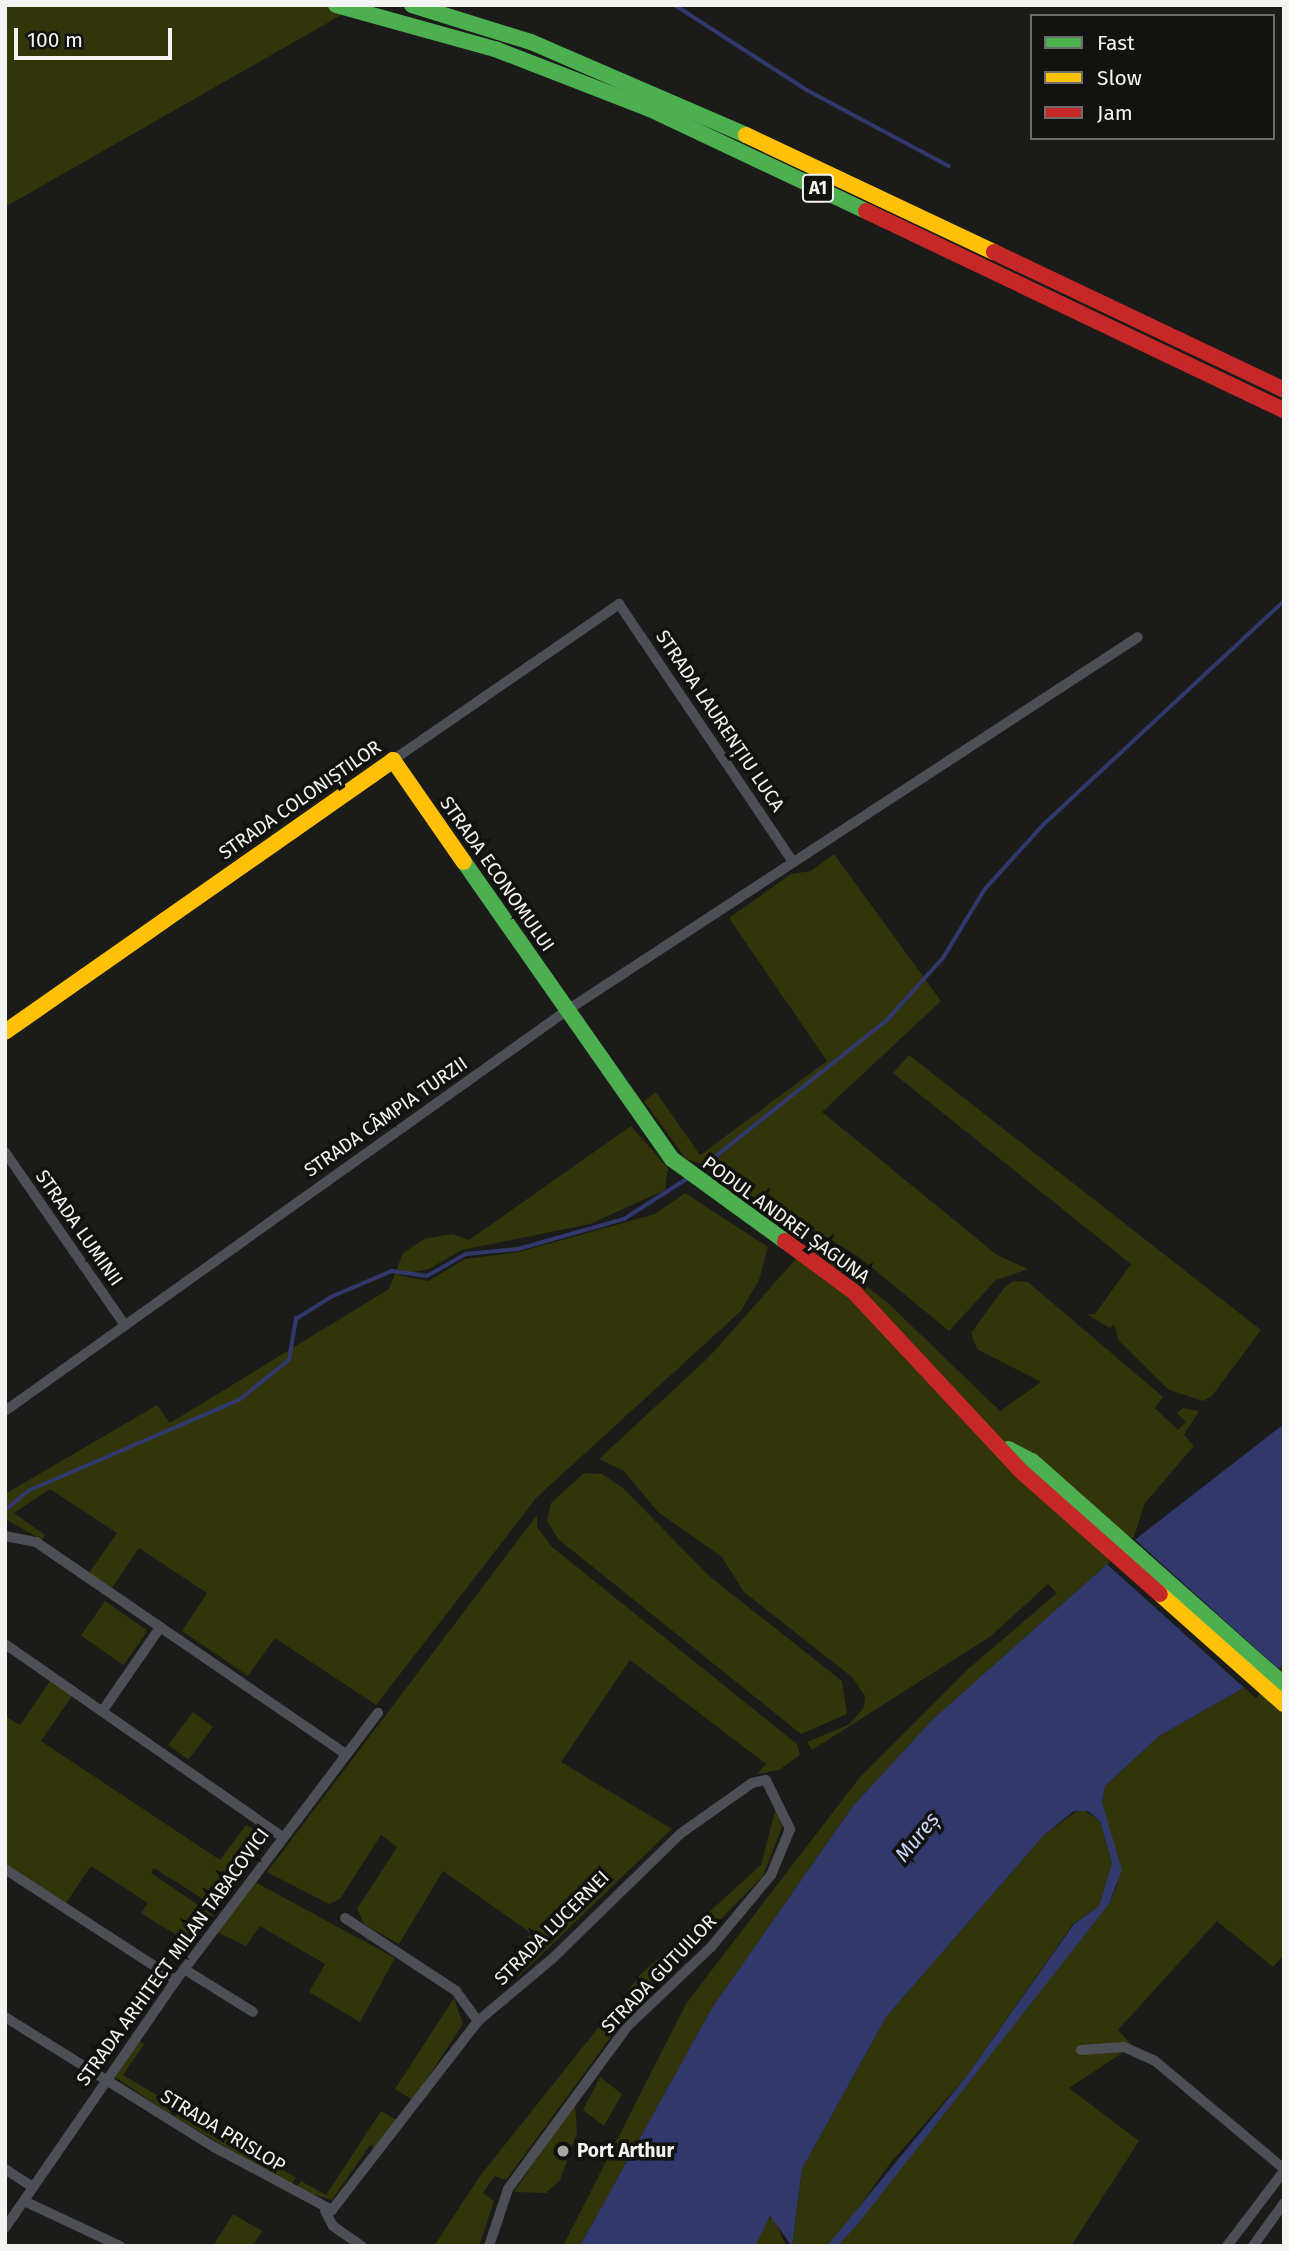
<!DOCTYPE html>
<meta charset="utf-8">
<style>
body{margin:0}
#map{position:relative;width:1289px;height:2251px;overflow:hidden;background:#1b1b1a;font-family:"Fira Sans",sans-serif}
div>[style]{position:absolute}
.green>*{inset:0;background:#32340a;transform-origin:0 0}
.water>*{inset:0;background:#31396c}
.pier>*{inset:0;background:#1b1b1a;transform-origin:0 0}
.stream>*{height:3.5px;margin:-1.75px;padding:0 1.75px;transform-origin:1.75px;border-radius:1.75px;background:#31396c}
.street>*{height:10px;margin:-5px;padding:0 5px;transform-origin:5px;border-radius:5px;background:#4c4f56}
.fast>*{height:16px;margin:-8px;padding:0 8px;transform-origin:8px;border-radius:8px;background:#4caf50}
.slow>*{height:16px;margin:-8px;padding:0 8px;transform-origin:8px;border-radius:8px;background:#ffc107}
.jam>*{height:16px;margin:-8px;padding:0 8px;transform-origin:8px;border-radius:8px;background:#c62828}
.dots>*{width:19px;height:19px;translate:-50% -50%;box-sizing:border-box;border:4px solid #121310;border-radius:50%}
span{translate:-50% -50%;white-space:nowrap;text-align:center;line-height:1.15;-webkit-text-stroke:7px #121310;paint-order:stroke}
.shield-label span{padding:2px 5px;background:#121310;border:2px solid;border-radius:5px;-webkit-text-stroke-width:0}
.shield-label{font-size:18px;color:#f3f4f2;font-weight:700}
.street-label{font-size:19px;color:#f3f4f2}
.poi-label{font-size:19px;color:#f3f4f2;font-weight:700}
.left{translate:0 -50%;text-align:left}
.water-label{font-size:21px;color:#cdd6f9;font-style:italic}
.frame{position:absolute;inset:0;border:7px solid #f3f4f2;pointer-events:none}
.legend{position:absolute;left:1030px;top:14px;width:245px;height:126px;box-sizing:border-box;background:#121310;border:2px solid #6c6d6a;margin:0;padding:9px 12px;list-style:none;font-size:21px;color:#f3f4f2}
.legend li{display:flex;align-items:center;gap:14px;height:35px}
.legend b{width:35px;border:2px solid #6c6d6a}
.scale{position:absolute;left:14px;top:28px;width:158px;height:32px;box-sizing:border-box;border:4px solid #f3f4f2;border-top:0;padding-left:9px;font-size:21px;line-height:24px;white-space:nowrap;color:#f3f4f2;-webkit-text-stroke:5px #121310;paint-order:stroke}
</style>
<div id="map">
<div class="green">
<div style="clip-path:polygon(5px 5px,359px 5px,5px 207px)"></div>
<div style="clip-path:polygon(834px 854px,941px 1001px,822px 1112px,997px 1255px,1028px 1269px,996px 1280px,949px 1331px,858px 1256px,807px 1226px,792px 1232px,708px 1166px,686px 1159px,644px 1101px,656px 1092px,700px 1155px,827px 1061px,729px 918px,791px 874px,811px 871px)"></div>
<div style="clip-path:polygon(909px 1055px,1261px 1330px,1212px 1396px,1203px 1401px,1169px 1390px,1119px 1341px,1114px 1324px,1110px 1328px,1086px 1314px,1095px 1314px,1131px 1264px,893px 1073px)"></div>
<div style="clip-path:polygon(631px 1126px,668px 1168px,665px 1190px,590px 1224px,462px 1250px,429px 1269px,397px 1275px,428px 1281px,465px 1259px,519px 1252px,655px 1214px,685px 1193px,768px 1247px,759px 1280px,741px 1311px,537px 1497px,376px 1705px,275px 1638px,248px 1676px,182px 1631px,207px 1593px,139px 1548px,112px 1588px,89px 1573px,117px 1533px,50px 1489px,14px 1513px,45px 1535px,42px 1540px,5px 1519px,5px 1494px,157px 1405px,170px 1423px,389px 1289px,403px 1253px,424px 1239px,452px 1234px,469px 1240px)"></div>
<div style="clip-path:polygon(810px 1243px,888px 1303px,1000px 1411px,1041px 1382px,977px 1349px,971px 1333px,1004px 1288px,1013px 1281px,1028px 1282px,1163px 1397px,1155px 1408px,1178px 1430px,1186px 1422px,1177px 1413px,1183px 1408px,1199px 1411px,1184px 1435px,1194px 1446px,1145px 1503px,1132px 1542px,932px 1720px,853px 1806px,712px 2008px,580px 2246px,563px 2246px,686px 2004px,714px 1967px,860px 1777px,967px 1670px,1057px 1593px,1048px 1584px,991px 1636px,812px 1750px,807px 1742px,850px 1724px,864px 1707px,865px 1696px,852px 1677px,744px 1592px,722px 1557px,658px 1512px,624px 1471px,599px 1459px,709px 1357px)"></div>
<div style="clip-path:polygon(584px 1473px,602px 1474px,623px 1488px,709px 1576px,842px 1681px,847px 1714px,801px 1734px,558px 1539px,547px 1521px,551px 1503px)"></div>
<div style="clip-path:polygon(537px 1515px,537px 1527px,552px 1547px,797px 1744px,800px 1755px,779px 1770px,757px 1774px,766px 1764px,630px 1660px,561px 1762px,672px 1829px,518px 1977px,508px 1966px,531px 1933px,443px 1871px,399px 1944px,364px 1924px,357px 1909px,397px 1847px,381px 1835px,340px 1899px,329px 1904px,267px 1872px)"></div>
<div style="left:105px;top:1601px;width:52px;height:42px;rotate:35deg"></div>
<div style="clip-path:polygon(1284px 1665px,1284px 1955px,1273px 1967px,1217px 1921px,1118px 2030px,1133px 2046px,1069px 2088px,1139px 2141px,1071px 2246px,837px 2246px,1109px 1904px,1118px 1884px,1102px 1802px,1105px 1786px,1159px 1736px)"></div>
<div style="clip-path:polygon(50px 1681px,72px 1696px,41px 1741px,220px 1860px,246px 1825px,267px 1835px,233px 1889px,223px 1884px,214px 1896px,208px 1892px,203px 1899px,154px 1868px,151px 1873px,213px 1915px,192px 1945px,141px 1913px,148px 1903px,91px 1866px,66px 1903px,5px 1863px,5px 1716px,20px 1725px)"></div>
<div style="left:193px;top:1712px;width:25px;height:41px;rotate:37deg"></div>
<div style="clip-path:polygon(777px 1804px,782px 1827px,763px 1876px,627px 2015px,506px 2180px,495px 2176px,483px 2193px,494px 2201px,479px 2246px,434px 2246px,480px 2176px,641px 1974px,761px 1865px)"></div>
<div style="clip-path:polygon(1081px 1808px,1100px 1821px,1112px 1863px,1099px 1906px,1073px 1924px,966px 2077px,891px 2162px,837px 2238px,827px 2246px,792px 2246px,802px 2169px,886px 2017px,1044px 1835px)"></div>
<div style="clip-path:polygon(255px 1882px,395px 1958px,360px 2022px,309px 1992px,325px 1964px,260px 1926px,246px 1946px,217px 1932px)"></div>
<div style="clip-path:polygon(454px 1998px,463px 2024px,413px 2100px,395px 2089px)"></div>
<div style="clip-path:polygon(138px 2040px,144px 2044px,123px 2075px,175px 2106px,170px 2114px,115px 2077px)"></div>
<div style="clip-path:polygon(600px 2077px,622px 2094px,604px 2126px,583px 2110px)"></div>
<div style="clip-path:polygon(575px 2102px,577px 2133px,560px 2180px,546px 2193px,514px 2192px)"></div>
<div style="left:180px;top:2108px;width:135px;height:10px;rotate:31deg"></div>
<div style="clip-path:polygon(381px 2111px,398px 2121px,376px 2149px,370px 2145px,332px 2200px,296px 2189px,301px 2181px,326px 2195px)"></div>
<div style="clip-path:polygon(233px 2214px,262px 2231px,253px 2246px,213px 2246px)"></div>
<div style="clip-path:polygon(773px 2216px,786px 2246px,755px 2246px,765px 2222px)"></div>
</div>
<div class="water">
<div style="clip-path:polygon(1284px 1424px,1284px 1665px,1159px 1736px,1105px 1786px,1102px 1802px,1122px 1870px,1109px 1904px,857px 2225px,837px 2246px,827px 2246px,966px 2077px,1074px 1924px,1099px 1906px,1112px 1863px,1100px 1821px,1088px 1811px,1074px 1811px,1044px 1835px,886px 2017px,802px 2169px,792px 2246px,770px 2216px,755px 2246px,580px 2246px,712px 2008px,853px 1806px,932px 1720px,1132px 1542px)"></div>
</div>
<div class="pier">
<div style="left:1132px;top:1537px;width:200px;height:37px;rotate:42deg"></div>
</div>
<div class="stream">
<div style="left:675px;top:5px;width:157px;rotate:32.8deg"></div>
<div style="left:807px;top:90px;width:161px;rotate:28.2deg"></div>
<div style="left:696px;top:1172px;width:244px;rotate:-38.5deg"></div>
<div style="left:887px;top:1020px;width:84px;rotate:-47.9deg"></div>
<div style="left:943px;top:958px;width:81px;rotate:-58.7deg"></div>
<div style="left:985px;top:889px;width:86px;rotate:-47.8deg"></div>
<div style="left:1043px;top:825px;width:329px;rotate:-42.9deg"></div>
<div style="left:5px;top:1510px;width:32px;rotate:-39deg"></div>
<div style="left:30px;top:1490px;width:228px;rotate:-23.3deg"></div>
<div style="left:239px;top:1400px;width:64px;rotate:-38.7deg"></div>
<div style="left:289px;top:1360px;width:42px;rotate:-80.3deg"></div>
<div style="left:296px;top:1319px;width:41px;rotate:-32.2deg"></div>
<div style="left:331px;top:1297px;width:66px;rotate:-23.1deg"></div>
<div style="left:392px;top:1271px;width:35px;rotate:8deg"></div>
<div style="left:427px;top:1276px;width:45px;rotate:-29.4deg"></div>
<div style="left:466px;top:1254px;width:52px;rotate:-5.5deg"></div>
<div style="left:518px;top:1249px;width:110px;rotate:-15.8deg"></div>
<div style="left:624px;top:1219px;width:78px;rotate:-32.5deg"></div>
</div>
<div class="street">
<div style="left:393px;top:760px;width:275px;rotate:-34.6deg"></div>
<div style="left:619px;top:604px;width:308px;rotate:56deg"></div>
<div style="left:5px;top:1152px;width:211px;rotate:55.3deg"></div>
<div style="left:5px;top:1411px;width:689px;rotate:-35.49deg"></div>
<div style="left:566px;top:1011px;width:683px;rotate:-33.18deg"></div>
<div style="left:5px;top:1536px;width:32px;rotate:11deg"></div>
<div style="left:36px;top:1542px;width:373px;rotate:34.4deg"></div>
<div style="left:5px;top:1644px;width:336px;rotate:34.8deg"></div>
<div style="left:103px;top:1710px;width:98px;rotate:-55.3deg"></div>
<div style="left:5px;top:1869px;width:204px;rotate:33deg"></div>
<div style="left:345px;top:1918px;width:133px;rotate:33.3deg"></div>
<div style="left:456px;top:1991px;width:37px;rotate:54deg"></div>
<div style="left:184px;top:1969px;width:81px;rotate:31.9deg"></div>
<div style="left:5px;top:2017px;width:246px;rotate:31.9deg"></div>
<div style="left:214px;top:2147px;width:134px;rotate:28.1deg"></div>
<div style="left:332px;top:2210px;width:239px;rotate:-52.3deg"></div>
<div style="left:478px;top:2021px;width:97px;rotate:-40deg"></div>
<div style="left:552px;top:1959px;width:179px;rotate:-44.3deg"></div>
<div style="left:680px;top:1834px;width:88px;rotate:-35.3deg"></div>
<div style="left:752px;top:1783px;width:14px;rotate:-12deg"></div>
<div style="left:766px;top:1780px;width:55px;rotate:63.9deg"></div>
<div style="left:790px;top:1829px;width:50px;rotate:112.4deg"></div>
<div style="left:771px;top:1875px;width:94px;rotate:129.8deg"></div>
<div style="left:711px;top:1947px;width:116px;rotate:136.4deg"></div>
<div style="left:627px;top:2027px;width:201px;rotate:126.3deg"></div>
<div style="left:508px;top:2189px;width:60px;rotate:108.4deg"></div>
<div style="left:1081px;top:2050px;width:43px;rotate:-4deg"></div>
<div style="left:1124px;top:2047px;width:34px;rotate:24deg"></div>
<div style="left:1155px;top:2061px;width:168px;rotate:39.9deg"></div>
<div style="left:5px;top:2169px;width:33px;rotate:33deg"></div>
<div style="left:24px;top:2201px;width:106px;rotate:25.1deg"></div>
<div style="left:325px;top:2211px;width:17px;rotate:62deg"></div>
<div style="left:333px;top:2226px;width:35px;rotate:35deg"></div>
<div style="left:5px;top:2228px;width:301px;rotate:-55.4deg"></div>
<div style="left:176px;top:1980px;width:335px;rotate:-52.9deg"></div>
<div style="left:1227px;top:2246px;width:94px;rotate:-52.8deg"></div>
<div style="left:1253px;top:2246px;width:53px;rotate:-54.2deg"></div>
</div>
<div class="fast">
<div style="left:336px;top:5px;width:165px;rotate:15.5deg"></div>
<div style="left:495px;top:49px;width:166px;rotate:21.2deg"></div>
<div style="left:650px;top:109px;width:239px;rotate:25.3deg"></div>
<div style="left:412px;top:5px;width:125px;rotate:17.3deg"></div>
<div style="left:531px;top:42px;width:234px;rotate:23.4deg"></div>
<div style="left:464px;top:862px;width:363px;rotate:55deg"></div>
<div style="left:672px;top:1159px;width:140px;rotate:36deg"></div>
<div style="left:1008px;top:1449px;width:27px;rotate:27deg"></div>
<div style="left:1032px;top:1461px;width:337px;rotate:41.6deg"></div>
</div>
<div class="slow">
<div style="left:746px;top:135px;width:274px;rotate:25.3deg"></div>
<div style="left:5px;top:1032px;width:474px;rotate:-35deg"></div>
<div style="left:393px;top:760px;width:124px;rotate:55.2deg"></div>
<div style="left:1160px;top:1594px;width:166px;rotate:41.6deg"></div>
</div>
<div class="jam">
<div style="left:866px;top:211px;width:463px;rotate:25.5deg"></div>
<div style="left:994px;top:252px;width:321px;rotate:25.4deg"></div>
<div style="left:785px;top:1241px;width:86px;rotate:36.5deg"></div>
<div style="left:854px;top:1292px;width:246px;rotate:47deg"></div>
<div style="left:1022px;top:1472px;width:184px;rotate:41.5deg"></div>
</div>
<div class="dots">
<div style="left:563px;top:2151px;background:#a7a8a6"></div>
</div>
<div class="shield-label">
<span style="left:818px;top:188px">A1</span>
</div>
<div class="street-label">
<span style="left:720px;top:721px;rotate:56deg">STRADA LAURENȚIU LUCA</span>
<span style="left:300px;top:800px;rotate:-35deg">STRADA COLONIȘTILOR</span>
<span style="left:497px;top:874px;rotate:55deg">STRADA ECONOMULUI</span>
<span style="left:386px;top:1117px;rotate:-35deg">STRADA CÂMPIA TURZII</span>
<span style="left:786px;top:1220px;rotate:36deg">PODUL ANDREI ȘAGUNA</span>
<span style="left:79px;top:1228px;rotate:55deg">STRADA LUMINII</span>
<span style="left:552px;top:1928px;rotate:-45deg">STRADA LUCERNEI</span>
<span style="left:173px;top:1957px;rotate:-54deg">STRADA ARHITECT MILAN TABACOVICI</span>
<span style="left:659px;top:1974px;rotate:-46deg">STRADA GUTUILOR</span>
<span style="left:223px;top:2131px;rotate:31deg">STRADA PRISLOP</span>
</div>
<div class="poi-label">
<span class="left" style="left:577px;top:2151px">Port Arthur</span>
</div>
<div class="water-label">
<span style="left:917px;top:1837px;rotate:-51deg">Mureș</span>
</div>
<div class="frame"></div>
<ul class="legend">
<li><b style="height:9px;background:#4caf50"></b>Fast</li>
<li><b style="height:9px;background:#ffc107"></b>Slow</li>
<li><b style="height:9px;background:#c62828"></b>Jam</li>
</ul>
<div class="scale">100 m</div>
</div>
